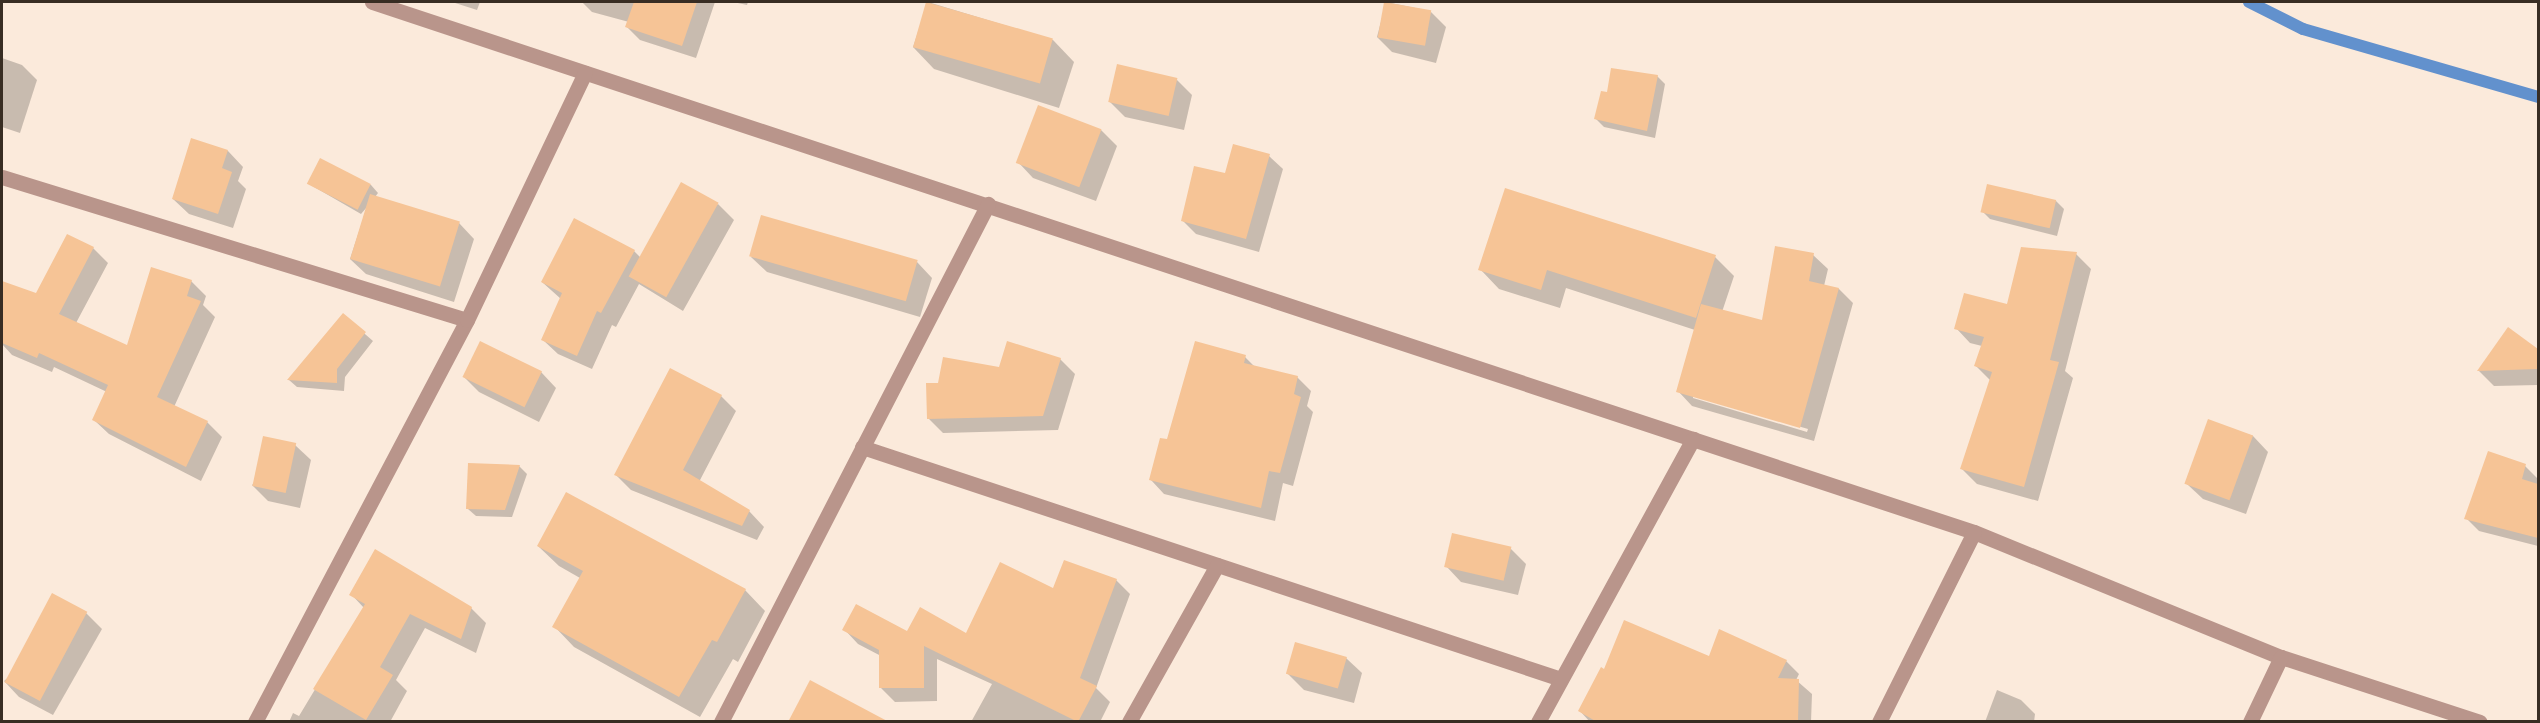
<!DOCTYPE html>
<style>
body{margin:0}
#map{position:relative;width:2540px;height:723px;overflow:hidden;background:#fbeadb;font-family:Arial,sans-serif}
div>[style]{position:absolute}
.shadow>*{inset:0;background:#0003}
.stream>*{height:12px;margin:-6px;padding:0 6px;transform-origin:6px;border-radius:6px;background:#6291cd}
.building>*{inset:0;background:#f6c496;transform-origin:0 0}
.street>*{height:15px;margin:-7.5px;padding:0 7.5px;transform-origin:7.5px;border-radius:7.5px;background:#b9958b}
span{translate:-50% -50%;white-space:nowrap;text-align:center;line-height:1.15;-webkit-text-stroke:5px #fbfbfb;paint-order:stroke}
.frame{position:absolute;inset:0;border:3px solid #382d23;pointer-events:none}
</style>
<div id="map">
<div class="shadow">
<div style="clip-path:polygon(452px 2px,480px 2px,477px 10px)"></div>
<div style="clip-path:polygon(582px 2px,715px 2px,696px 58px,640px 40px,627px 27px,629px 22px,592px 12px)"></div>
<div style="clip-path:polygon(733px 2px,748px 2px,747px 5px)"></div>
<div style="clip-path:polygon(928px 2px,1053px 40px,1074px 62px,1059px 108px,934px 69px,913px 47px)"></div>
<div style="clip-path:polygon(1386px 2px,1430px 11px,1446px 27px,1436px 63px,1392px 52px,1377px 37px)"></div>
<div style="clip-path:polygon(2px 58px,22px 65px,37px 80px,20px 133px,2px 127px)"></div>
<div style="clip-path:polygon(1657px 76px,1665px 84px,1655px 138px,1604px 127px,1596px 119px,1608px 94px)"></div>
<div style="clip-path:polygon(1176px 79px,1192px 95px,1184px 130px,1125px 117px,1110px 102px)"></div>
<div style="clip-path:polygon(1101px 130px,1117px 146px,1096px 201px,1033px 178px,1018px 162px)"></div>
<div style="clip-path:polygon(192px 140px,228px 151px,243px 167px,238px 181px,246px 189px,233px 228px,189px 214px,173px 199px)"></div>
<div style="clip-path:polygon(1269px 156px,1283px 169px,1259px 252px,1196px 234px,1183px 221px)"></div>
<div style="clip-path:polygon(321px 160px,371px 185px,378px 193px,375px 197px,459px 223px,474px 239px,454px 302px,366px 274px,350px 259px,367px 207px,361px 214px,309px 184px)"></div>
<div style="clip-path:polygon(2056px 201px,2064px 209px,2057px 236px,1990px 219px,1982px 211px)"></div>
<div style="clip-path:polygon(718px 204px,734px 220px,683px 311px,639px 284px,616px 327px,612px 325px,592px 369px,558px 354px,543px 340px,561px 299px,542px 282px,634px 251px,640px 257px)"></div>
<div style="clip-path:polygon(93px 248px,108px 263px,76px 323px,128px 347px,191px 281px,206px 296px,203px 305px,215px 317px,174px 407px,207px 422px,222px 437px,201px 481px,109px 434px,94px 420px,107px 392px,54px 367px,52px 372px,12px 355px,2px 344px,2px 330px,19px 289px,36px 295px)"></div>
<div style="clip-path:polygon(2076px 254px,2091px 269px,2065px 371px,2073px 378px,2038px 501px,1977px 484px,1962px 469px,1991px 381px,1976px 366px,1982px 346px,1970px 343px,1956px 328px,2008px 306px)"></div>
<div style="clip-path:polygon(evenodd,1813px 255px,1828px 269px,1824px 286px,1839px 289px,1853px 303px,1814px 441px,1692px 406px,1678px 391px,1695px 330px,1566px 288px,1560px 308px,1499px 289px,1480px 269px,1715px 257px,1734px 276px,1722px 312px,1763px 322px,1813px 255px,1693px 395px,1808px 429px,1807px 432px,1693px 398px,1693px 395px)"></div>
<div style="clip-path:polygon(751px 257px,917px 262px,932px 278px,920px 317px,767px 272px)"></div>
<div style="clip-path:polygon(343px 315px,373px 341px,345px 377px,344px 391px,297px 387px,289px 380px)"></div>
<div style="clip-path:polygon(2508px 329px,2538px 351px,2538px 385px,2494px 386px,2479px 371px)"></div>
<div style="clip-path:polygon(1245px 357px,1256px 368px,1297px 377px,1311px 391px,1307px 406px,1313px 412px,1293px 486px,1283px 483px,1275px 521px,1164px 494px,1151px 480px,1168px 441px)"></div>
<div style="clip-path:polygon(1060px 359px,1075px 374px,1058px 430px,943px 433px,928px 418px,939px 385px)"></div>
<div style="clip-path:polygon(670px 370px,721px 396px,736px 411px,699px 482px,749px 511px,764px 527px,757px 540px,631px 490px,616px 475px)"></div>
<div style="clip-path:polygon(541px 372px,556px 388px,539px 422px,479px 392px,464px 377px)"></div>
<div style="clip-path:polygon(2209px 421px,2253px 436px,2268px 452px,2246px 514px,2203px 499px,2187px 484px)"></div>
<div style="clip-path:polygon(295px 445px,311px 460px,300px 508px,268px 501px,252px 485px)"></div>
<div style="clip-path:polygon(519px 466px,527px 474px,512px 517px,476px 516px,468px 509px)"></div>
<div style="clip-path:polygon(2525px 466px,2538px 479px,2538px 546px,2479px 531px,2466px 518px)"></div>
<div style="clip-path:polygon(538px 546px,745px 590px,765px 611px,738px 662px,733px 659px,700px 717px,574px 647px,554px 626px,580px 578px,559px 566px)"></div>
<div style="clip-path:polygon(1510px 548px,1526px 564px,1518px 595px,1461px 582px,1446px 566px)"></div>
<div style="clip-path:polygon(1116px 580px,1130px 594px,1096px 688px,1110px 702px,1100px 722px,971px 722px,992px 684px,937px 659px,937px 701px,895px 702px,881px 688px,881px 656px,858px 644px,844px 629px,966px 636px,1054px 590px)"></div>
<div style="clip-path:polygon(351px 594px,471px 608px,486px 623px,476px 653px,425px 628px,396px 680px,407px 691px,390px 722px,289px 722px,293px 713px,299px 716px,364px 608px)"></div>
<div style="clip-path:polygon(86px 613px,102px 629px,53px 715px,19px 697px,4px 681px)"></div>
<div style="clip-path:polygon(1346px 658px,1362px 673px,1354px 703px,1304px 690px,1288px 674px)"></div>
<div style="clip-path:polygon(1710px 658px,1786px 661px,1799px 674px,1796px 680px,1812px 694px,1811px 722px,1590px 722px,1580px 711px,1605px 671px)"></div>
<div style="clip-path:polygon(1997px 690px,2021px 700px,2035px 714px,2034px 722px,1985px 722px)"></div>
</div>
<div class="stream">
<div style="left:2249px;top:2px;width:60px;rotate:26.6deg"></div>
<div style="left:2303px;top:29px;width:245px;rotate:16.1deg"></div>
</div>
<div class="building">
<div style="clip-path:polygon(634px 2px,697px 2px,682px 46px,625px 27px)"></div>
<div style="left:926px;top:2px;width:132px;height:47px;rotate:16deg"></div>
<div style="left:1384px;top:2px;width:48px;height:36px;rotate:10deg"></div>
<div style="left:1117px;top:64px;width:62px;height:39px;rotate:13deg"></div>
<div style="clip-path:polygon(1611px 68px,1658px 75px,1647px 131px,1594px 119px,1601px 91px,1607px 92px)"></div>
<div style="left:1038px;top:105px;width:68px;height:62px;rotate:21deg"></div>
<div style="clip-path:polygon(191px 138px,228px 150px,222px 168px,232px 172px,218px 214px,172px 199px)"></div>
<div style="clip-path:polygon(1233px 144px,1270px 154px,1246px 239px,1181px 221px,1194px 166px,1225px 173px)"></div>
<div style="left:320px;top:158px;width:57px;height:29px;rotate:27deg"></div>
<div style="left:681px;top:182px;width:43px;height:108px;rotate:29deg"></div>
<div style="left:1987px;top:184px;width:71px;height:29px;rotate:13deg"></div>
<div style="clip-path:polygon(1505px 188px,1716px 255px,1696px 318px,1547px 270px,1541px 290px,1478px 270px)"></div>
<div style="left:370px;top:194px;width:94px;height:68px;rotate:17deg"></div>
<div style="left:761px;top:215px;width:163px;height:43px;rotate:16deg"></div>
<div style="clip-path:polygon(574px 218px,635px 250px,601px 313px,597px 311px,577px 356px,541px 340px,562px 293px,541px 282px)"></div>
<div style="clip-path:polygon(67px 234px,94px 247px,59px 314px,127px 345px,151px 267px,192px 280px,187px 296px,201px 301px,157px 397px,208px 421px,186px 467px,92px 420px,108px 385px,39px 353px,37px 358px,2px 343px,2px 281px,36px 293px)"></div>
<div style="clip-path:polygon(1775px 246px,1814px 253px,1809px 281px,1839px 288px,1800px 428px,1676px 392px,1701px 304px,1762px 320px)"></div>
<div style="clip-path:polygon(2021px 247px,2077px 252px,2050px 360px,2059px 362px,2024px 487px,1960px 469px,1992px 372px,1974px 366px,1984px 337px,1954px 329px,1964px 293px,2007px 304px)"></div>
<div style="clip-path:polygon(343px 313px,366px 332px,337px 369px,337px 383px,287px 380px)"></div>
<div style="clip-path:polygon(2508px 327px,2538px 349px,2538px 369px,2477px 371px)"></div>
<div style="left:480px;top:341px;width:69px;height:40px;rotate:26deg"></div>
<div style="clip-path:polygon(1007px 341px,1061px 358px,1043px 416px,927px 419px,926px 383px,938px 383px,943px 357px,999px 367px)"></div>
<div style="clip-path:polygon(1195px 341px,1246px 355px,1244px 363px,1298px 376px,1294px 394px,1301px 397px,1280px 473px,1269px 471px,1261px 508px,1149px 480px,1160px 438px,1167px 439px)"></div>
<div style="clip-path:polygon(670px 368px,722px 395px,683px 470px,750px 510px,742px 526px,614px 475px)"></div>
<div style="left:2208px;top:419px;width:48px;height:69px;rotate:20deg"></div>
<div style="left:263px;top:436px;width:34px;height:51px;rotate:12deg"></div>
<div style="clip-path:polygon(2488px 451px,2526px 464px,2522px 479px,2538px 484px,2538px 538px,2464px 519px)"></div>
<div style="clip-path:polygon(468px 463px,520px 465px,505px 510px,466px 509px)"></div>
<div style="clip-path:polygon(566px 492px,746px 589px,717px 642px,712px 640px,679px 697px,552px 627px,583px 571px,537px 546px)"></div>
<div style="left:1452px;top:533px;width:61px;height:35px;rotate:13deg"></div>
<div style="clip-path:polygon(375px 549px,472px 607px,461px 639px,410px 614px,380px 667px,393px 675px,366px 720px,313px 689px,365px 604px,349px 595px)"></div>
<div style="clip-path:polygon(1064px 560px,1117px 579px,1080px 678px,1097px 686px,1078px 722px,924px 646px,924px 688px,879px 688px,879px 650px,842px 630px,856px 604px,907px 631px,920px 607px,966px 633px,1000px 562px,1053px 588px)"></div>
<div style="left:52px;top:593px;width:40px;height:101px;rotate:28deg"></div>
<div style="clip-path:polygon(1624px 620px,1709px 656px,1719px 629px,1787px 660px,1778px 678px,1799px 679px,1798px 722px,1597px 722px,1578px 711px,1601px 667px,1604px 669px)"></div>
<div style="left:1295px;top:642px;width:54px;height:33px;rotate:16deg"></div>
<div style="clip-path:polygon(810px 680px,889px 722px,788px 722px)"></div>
</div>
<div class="street">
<div style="left:372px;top:2px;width:1687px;rotate:18.31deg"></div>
<div style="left:1974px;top:532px;width:331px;rotate:22.2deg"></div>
<div style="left:2281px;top:657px;width:209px;rotate:18.1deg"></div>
<div style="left:2px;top:177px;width:486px;rotate:17.1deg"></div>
<div style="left:862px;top:447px;width:736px;rotate:18.36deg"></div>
<div style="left:255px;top:722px;width:454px;rotate:-62.2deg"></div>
<div style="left:467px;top:320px;width:274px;rotate:-64.5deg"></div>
<div style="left:721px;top:722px;width:583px;rotate:-62.73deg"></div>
<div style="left:1129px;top:722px;width:180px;rotate:-60.7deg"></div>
<div style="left:1538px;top:722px;width:323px;rotate:-61.3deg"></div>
<div style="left:1879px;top:722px;width:212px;rotate:-63.4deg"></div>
<div style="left:2250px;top:722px;width:72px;rotate:-64.5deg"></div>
</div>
<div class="frame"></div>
</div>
